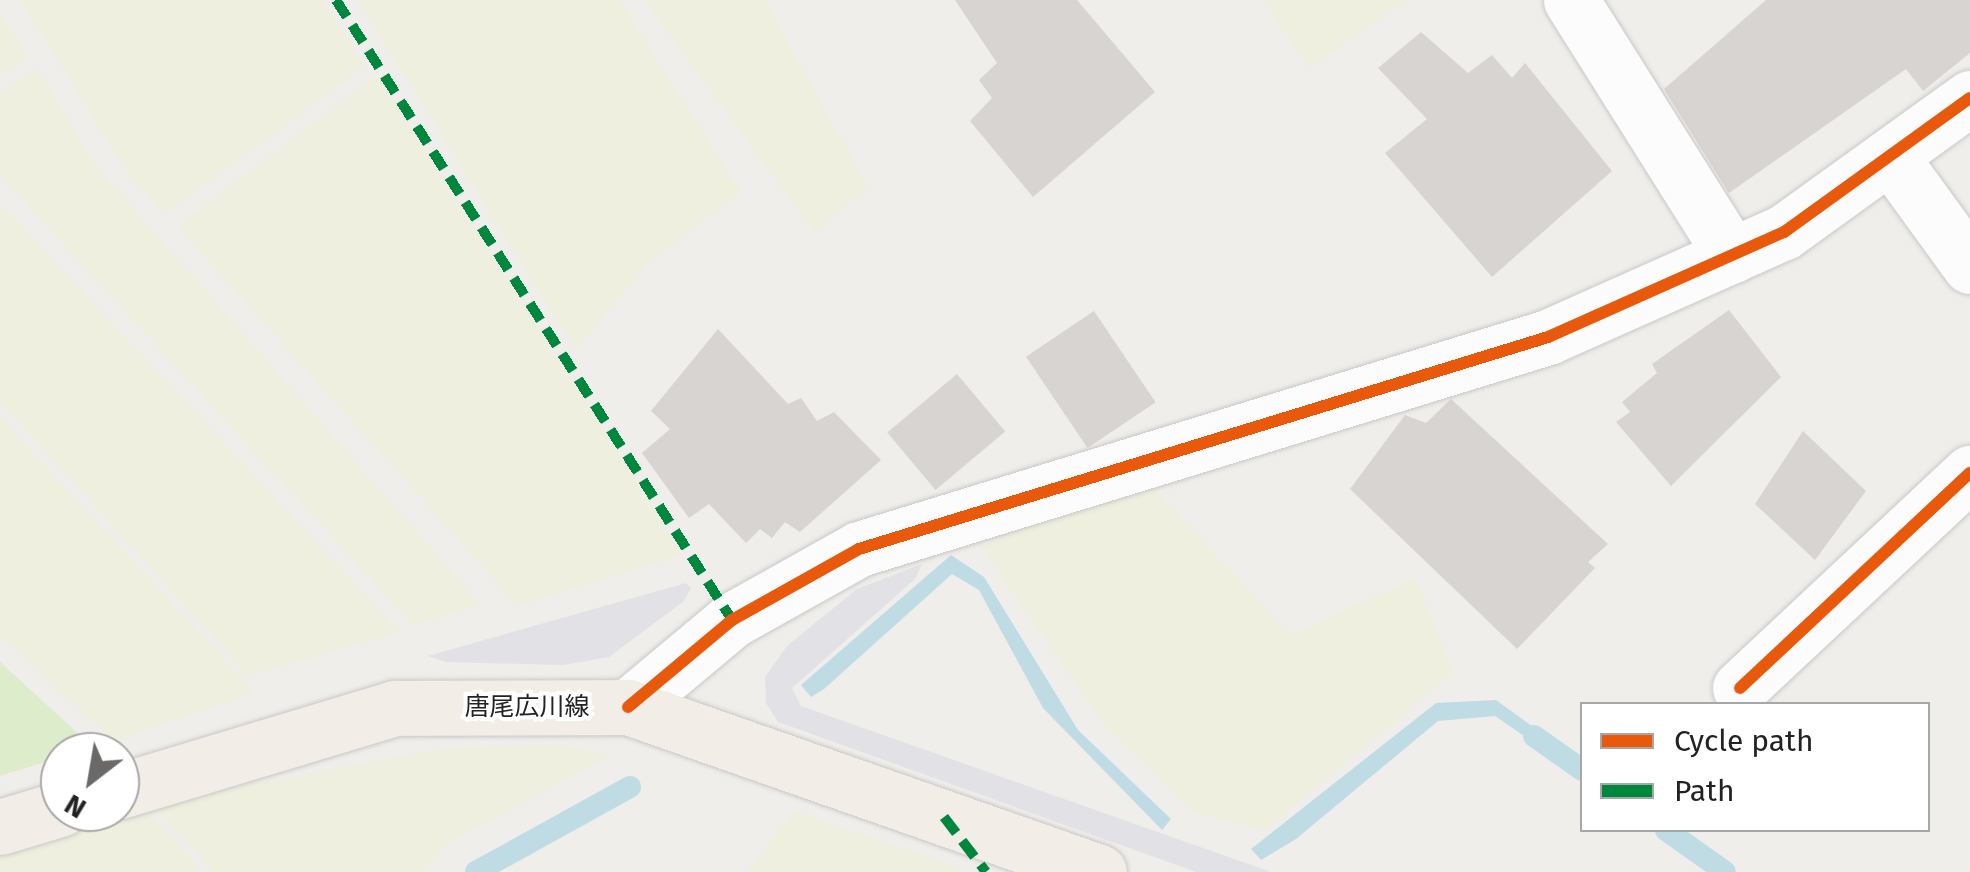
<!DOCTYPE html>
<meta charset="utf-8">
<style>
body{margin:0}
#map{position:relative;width:1970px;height:872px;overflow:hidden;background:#f0eeeb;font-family:"Fira Sans","Noto Sans JP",sans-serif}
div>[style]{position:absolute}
.farmland>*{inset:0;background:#efefdf}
.grass>*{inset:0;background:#ddeccb}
.plaza>*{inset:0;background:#e2e1e5}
.water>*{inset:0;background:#bfdbe3}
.stream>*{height:22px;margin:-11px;padding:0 11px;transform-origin:11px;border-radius:11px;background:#bfdbe3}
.building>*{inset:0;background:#d7d4d2;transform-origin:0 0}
.roads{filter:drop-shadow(0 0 2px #c9c8c7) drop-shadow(0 0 2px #c9c8c7)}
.minor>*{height:55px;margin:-27.5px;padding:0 27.5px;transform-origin:27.5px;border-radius:27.5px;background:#fdfcfc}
.major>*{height:55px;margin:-27.5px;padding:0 27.5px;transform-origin:27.5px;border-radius:27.5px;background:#f3ede7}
.quiet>*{height:10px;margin-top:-5px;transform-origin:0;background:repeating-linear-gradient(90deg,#00873e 0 20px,transparent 0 30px)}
.cycleway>*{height:12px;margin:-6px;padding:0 6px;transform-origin:6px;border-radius:6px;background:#e8590c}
span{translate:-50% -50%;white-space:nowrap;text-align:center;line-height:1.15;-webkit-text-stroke:8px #fff;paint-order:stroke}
.street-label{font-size:25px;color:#222}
.legend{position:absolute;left:1580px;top:702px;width:350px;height:130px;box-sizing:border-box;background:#fff;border:2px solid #a7a7a7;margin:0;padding:12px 18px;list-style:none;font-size:30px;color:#222}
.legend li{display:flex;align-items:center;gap:20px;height:50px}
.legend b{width:50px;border:2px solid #a7a7a7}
.north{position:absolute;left:40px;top:732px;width:100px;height:100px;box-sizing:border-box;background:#fff;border:2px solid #a7a7a7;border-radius:50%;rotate:211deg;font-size:28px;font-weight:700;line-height:40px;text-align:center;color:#222}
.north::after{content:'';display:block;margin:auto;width:35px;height:45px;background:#6a6968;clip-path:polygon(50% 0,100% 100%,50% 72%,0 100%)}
</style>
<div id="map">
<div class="farmland">
<div style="clip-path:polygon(20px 0,323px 0,365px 66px,165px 214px,126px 171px)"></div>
<div style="clip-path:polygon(358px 0,619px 0,741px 192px,649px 262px,575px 350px)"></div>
<div style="clip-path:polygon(644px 0,765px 0,868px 188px,814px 232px)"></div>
<div style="clip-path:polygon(1263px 0,1406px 0,1309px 68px)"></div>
<div style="clip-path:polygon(0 12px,27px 58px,0 75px)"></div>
<div style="clip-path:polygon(37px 68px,95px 165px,480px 604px,414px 626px,0 175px,0 94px)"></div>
<div style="clip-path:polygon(377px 75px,683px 555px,518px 606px,177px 226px)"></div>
<div style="clip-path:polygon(0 203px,400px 632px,248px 676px,0 401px)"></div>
<div style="clip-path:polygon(0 417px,255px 693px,114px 741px,0 635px)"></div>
<div style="clip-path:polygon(1147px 482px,1291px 635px,1416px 578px,1453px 672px,1265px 831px,1194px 812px,1104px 725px,981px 546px)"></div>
<div style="clip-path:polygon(552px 744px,612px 755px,450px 842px,421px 872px,214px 872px,151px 802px,445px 748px)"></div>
<div style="clip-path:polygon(138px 800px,203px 872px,0 872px,0 840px,98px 812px,120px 812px)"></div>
<div style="clip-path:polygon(794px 811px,953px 865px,960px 872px,747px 872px)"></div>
</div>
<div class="grass">
<div style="clip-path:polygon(0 662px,93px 747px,0 776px)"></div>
</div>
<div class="plaza">
<div style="clip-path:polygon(922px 564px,915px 579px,792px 688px,801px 706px,1271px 872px,1196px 872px,778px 722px,766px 703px,765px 677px,787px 646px,857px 589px)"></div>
<div style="clip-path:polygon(686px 583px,691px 588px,684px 601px,609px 657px,563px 665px,446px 662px,428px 656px)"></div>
</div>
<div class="water">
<div style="clip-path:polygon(951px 555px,984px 577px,1078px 730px,1171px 819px,1162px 830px,1043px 708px,979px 590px,952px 574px,824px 689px,811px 697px,801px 685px)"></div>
<div style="clip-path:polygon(1496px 700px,1562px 748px,1555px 757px,1495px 716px,1438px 721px,1296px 839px,1261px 860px,1251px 849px,1436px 703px)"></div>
</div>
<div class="stream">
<div style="left:1534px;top:736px;width:59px;rotate:35.3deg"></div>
<div style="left:1666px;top:830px;width:72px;rotate:35.4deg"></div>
<div style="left:476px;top:872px;width:176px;rotate:-28.9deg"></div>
</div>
<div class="building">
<div style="clip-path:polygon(955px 0,1077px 0,1155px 92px,1033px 197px,970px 121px,992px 98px,979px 80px,997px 63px)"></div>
<div style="clip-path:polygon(1766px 0,1970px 0,1970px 53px,1923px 91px,1906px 69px,1729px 193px,1664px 89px)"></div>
<div style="clip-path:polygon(1421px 32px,1468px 73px,1492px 55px,1512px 78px,1525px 63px,1612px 171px,1492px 277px,1385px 153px,1427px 119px,1378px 68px)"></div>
<div style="clip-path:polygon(1729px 310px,1781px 377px,1671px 486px,1616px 422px,1630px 412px,1622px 402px,1657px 373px,1652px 364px)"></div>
<div style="left:1094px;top:311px;width:110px;height:82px;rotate:56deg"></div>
<div style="clip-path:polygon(718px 329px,788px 404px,801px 398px,817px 421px,834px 412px,881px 460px,800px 532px,785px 522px,772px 538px,760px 529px,746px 543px,709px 504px,689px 518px,642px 453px,670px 429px,651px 411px)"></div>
<div style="left:957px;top:374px;width:75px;height:91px;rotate:50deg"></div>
<div style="clip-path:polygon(1451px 399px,1608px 544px,1588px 562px,1595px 568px,1517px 649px,1350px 489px,1405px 415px,1426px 423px)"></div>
<div style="clip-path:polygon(1803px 431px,1866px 491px,1815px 560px,1755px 504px)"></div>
</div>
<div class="roads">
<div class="minor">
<div style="left:1571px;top:0;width:302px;rotate:57.8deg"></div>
<div style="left:1890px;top:156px;width:136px;rotate:54deg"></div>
<div style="left:1740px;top:688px;width:315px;rotate:-43.1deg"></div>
<div style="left:628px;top:707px;width:136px;rotate:-39.9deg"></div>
<div style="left:732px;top:620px;width:145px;rotate:-29.2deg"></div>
<div style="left:859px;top:549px;width:721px;rotate:-17.1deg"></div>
<div style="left:1548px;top:337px;width:258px;rotate:-24deg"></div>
<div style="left:1784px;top:232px;width:229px;rotate:-35.8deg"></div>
</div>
<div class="major">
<div style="left:120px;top:791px;width:287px;rotate:-16.8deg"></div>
<div style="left:395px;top:708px;width:233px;rotate:-0.2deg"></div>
<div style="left:628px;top:707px;width:499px;rotate:19.3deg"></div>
<div style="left:0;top:827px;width:63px;rotate:-16.7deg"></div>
</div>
</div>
<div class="quiet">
<div style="left:336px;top:0;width:736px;rotate:57.43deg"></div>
<div style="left:944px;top:817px;width:69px;rotate:52.6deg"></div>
</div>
<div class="cycleway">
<div style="left:1740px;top:688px;width:315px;rotate:-43.1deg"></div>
<div style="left:628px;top:707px;width:136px;rotate:-39.9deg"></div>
<div style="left:732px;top:620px;width:145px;rotate:-29.2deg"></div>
<div style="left:859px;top:549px;width:721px;rotate:-17.1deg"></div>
<div style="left:1548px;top:337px;width:258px;rotate:-24deg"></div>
<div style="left:1784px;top:232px;width:229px;rotate:-35.8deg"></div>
</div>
<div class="street-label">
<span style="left:527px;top:707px">唐尾広川線</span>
</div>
<ul class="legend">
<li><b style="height:12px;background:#e8590c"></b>Cycle path</li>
<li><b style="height:12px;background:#00873e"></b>Path</li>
</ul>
<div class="north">N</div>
</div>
